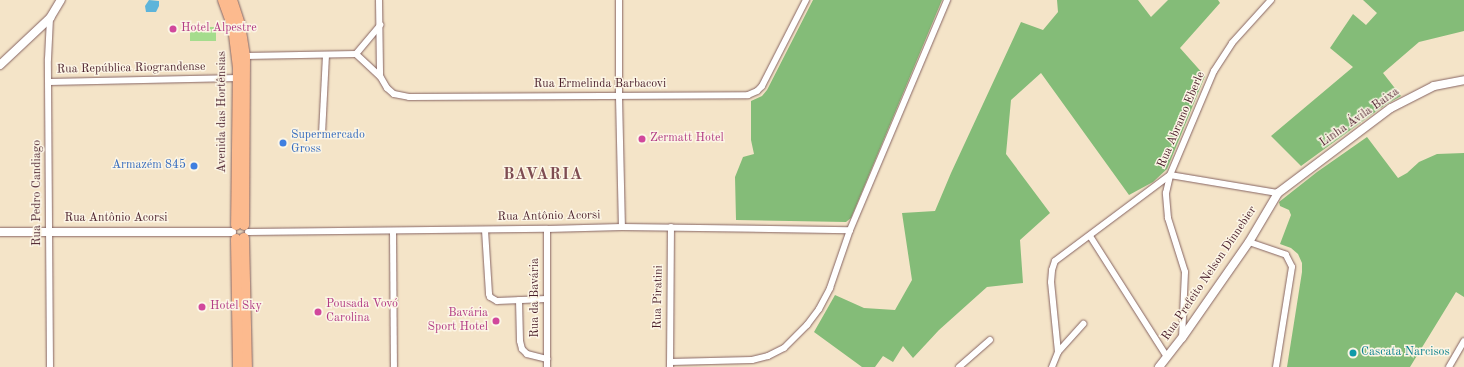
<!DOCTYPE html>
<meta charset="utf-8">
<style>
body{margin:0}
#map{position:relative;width:1464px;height:367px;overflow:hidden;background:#f4e4c8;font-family:"Old Standard TT",serif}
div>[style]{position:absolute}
.green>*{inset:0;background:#a5dc8d;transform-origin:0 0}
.forest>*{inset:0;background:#84bc78}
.water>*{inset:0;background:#5db4da}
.roads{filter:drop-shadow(0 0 1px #866462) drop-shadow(0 0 1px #866462)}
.minor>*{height:6px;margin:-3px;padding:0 3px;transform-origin:3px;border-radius:3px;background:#fff}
.tertiary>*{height:8px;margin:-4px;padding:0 4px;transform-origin:4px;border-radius:4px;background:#fff}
.primary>*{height:10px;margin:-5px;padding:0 5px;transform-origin:5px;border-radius:5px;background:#fcba8e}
.dots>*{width:11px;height:11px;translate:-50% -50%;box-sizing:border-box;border:2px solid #fcf5e5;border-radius:50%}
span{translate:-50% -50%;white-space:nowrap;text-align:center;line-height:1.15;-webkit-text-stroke:3px #fcf5e5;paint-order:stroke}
.hotel-label{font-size:12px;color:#b23c85}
.left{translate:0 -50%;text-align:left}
.right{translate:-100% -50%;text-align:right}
.street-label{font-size:12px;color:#4a1f2b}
.shop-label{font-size:12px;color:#366cbe}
.culture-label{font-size:12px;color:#0d838f}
.district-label{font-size:16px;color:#7e4c52;font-weight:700;letter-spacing:1px}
</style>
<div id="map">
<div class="green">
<div style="left:190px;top:27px;width:26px;height:14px"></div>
</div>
<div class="forest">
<div style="clip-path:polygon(813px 0,942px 0,851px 218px,846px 222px,736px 220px,735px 177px,743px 157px,754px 154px,751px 140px,751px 101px,762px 96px,767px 90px)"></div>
<div style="clip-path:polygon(1057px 0,1138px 0,1151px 17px,1168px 0,1218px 0,1220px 3px,1180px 48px,1205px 76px,1167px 169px,1153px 182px,1129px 195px,1041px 73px,1011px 100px,1006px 154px,1050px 213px,1020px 240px,1023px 283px,987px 287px,939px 330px,913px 358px,903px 346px,893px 362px,883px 356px,875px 367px,862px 367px,814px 332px,835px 295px,864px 308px,895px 310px,912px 280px,902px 213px,935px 211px,951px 173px,1021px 22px,1043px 30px,1058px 12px)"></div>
<div style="clip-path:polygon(1363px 0,1464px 0,1464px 31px,1419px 42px,1383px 73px,1401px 96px,1385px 105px,1301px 166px,1271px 136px,1353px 67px,1330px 48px,1353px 14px,1366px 25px,1377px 13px)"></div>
<div style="clip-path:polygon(1367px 137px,1398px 178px,1407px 173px,1419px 162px,1437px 154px,1464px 153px,1464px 297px,1456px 292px,1410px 367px,1287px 367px,1302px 272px,1302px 263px,1298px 254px,1291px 248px,1280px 244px,1291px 215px,1289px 210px,1280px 206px,1279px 202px,1317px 172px)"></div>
</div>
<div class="water">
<div style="clip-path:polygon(149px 0,159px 1px,159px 6px,156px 12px,146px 12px,145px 6px)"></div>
</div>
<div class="roads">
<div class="minor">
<div style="left:379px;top:0;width:76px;rotate:89.2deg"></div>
<div style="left:619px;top:0;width:97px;rotate:90deg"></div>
<div style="left:619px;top:97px;width:130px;rotate:88.7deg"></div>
<div style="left:356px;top:54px;width:33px;rotate:43deg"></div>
<div style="left:380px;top:76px;width:14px;rotate:60deg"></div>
<div style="left:387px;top:88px;width:9px;rotate:41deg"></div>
<div style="left:394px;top:94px;width:15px;rotate:11deg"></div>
<div style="left:409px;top:97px;width:339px;rotate:-0.3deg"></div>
<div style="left:748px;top:95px;width:10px;rotate:-24deg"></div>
<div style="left:757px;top:91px;width:7px;rotate:-45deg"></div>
<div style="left:762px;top:86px;width:97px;rotate:-62.9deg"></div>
<div style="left:245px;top:56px;width:111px;rotate:-1deg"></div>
<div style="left:356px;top:54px;width:38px;rotate:-50deg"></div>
<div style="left:49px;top:82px;width:189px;rotate:-1.2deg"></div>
<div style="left:322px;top:134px;width:78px;rotate:-87.1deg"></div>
<div style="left:485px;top:230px;width:64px;rotate:86.4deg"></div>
<div style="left:489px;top:294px;width:3px;rotate:72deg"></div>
<div style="left:490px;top:297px;width:8px;rotate:30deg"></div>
<div style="left:497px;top:301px;width:49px;rotate:-2.3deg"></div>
<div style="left:393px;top:231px;width:136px;rotate:89.6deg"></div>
<div style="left:248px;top:232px;width:299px;rotate:-0.6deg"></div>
<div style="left:547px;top:229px;width:75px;rotate:-1.5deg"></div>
<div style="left:622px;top:227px;width:228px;rotate:0.8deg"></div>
<div style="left:1090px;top:236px;width:143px;rotate:57.5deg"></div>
<div style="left:1249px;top:242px;width:39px;rotate:19deg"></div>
<div style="left:1286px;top:255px;width:13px;rotate:63deg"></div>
<div style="left:1292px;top:267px;width:101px;rotate:99.1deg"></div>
<div style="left:519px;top:300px;width:41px;rotate:88.6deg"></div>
<div style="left:520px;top:341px;width:8px;rotate:76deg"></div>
<div style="left:522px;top:349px;width:7px;rotate:45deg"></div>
<div style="left:527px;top:354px;width:21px;rotate:14deg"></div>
<div style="left:1182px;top:338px;width:66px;rotate:-87.4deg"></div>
<div style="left:1185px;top:272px;width:57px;rotate:-107.5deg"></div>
<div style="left:1168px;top:218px;width:25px;rotate:-95deg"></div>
<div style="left:1166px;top:193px;width:18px;rotate:-77deg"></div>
<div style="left:1170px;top:175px;width:113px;rotate:-67.1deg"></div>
<div style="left:1214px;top:71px;width:33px;rotate:-57deg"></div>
<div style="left:1232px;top:43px;width:58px;rotate:-47.8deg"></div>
<div style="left:1058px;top:352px;width:38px;rotate:-48deg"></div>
<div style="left:670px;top:362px;width:82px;rotate:-1.4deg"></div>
<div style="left:752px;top:360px;width:16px;rotate:-14deg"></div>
<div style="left:768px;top:356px;width:18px;rotate:-27deg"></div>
<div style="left:784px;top:348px;width:33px;rotate:-45deg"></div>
<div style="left:807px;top:325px;width:20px;rotate:-53deg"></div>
<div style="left:819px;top:309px;width:24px;rotate:-62deg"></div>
<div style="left:830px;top:288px;width:61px;rotate:-71deg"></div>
<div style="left:850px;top:230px;width:250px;rotate:-67.1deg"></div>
<div style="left:50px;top:367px;width:308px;rotate:-90.4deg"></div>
<div style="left:48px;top:59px;width:41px;rotate:-87.2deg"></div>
<div style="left:547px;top:367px;width:138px;rotate:-90deg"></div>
<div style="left:670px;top:367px;width:140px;rotate:-89.6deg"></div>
<div style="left:959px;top:367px;width:41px;rotate:-41.1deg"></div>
<div style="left:1052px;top:367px;width:16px;rotate:-68deg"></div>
<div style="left:1058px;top:352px;width:70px;rotate:-95.7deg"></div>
<div style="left:1051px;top:282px;width:12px;rotate:-85deg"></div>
<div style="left:1052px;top:270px;width:9px;rotate:-72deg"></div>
<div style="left:1055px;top:261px;width:144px;rotate:-36.8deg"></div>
<div style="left:1170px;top:175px;width:109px;rotate:9.5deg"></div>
<div style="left:1449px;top:367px;width:30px;rotate:-60deg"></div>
</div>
<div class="tertiary">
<div style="left:0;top:65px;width:69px;rotate:-43.2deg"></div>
<div style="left:50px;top:18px;width:21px;rotate:-59deg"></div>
<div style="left:0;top:232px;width:232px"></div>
<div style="left:1159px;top:367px;width:37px;rotate:-52deg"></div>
<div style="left:1182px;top:338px;width:117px;rotate:-55.1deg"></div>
<div style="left:1249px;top:242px;width:57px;rotate:-59.4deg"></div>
<div style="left:1278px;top:193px;width:141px;rotate:-37deg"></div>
<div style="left:1391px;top:108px;width:48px;rotate:-27.1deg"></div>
<div style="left:1434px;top:86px;width:31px;rotate:-11deg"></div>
</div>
<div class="primary">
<div style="left:223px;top:0;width:29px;rotate:70deg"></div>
<div style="left:233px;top:27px;width:41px;rotate:83deg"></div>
<div style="left:238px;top:68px;width:157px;rotate:90.7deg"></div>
<div style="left:232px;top:0;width:26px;rotate:72deg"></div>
<div style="left:240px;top:25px;width:31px;rotate:81deg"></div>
<div style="left:245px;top:56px;width:169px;rotate:90.3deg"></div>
<div style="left:244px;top:238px;width:129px;rotate:88.7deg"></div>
<div style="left:236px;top:239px;width:128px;rotate:89.1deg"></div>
</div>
</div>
<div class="dots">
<div style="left:173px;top:29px;background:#d1479c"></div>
<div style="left:642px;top:139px;background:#d1479c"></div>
<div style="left:283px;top:143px;background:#3f7fe0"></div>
<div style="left:194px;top:166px;background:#3f7fe0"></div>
<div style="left:202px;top:307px;background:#d1479c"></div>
<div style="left:318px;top:312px;background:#d1479c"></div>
<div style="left:496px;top:321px;background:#d1479c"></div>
<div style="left:1353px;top:353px;background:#0f9aa8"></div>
</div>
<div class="hotel-label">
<span class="left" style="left:181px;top:29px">Hotel Alpestre</span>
<span class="left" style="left:650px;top:139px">Zermatt Hotel</span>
<span class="left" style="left:326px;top:312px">Pousada Vovó<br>Carolina</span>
<span class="left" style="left:210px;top:307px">Hotel Sky</span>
<span class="right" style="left:488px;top:321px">Bavária<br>Sport Hotel</span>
</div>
<div class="street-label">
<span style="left:131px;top:69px;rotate:-1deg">Rua República Riograndense</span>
<span style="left:600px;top:85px">Rua Ermelinda Barbacovi</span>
<span style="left:223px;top:112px;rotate:-90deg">Avenida das Hortênsias</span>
<span style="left:1360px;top:118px;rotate:-35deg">Linha Ávila Baixa</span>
<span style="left:1182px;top:120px;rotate:-67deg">Rua Abramo Eberle</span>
<span style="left:38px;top:193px;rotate:-90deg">Rua Pedro Candiago</span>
<span style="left:549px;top:217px;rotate:-1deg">Rua Antônio Acorsi</span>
<span style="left:116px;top:219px">Rua Antônio Acorsi</span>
<span style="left:1210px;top:274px;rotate:-56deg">Rua Prefeito Nelson Dinnebier</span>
<span style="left:659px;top:297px;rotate:-89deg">Rua Piratini</span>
<span style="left:536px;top:298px;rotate:-90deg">Rua da Bavária</span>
</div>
<div class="shop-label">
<span class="left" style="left:291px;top:143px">Supermercado<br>Gross</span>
<span class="right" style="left:186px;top:166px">Armazém 845</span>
</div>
<div class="culture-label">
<span class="left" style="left:1361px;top:353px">Cascata Narcisos</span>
</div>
<div class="district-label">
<span style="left:543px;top:175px">BAVARIA</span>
</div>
</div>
